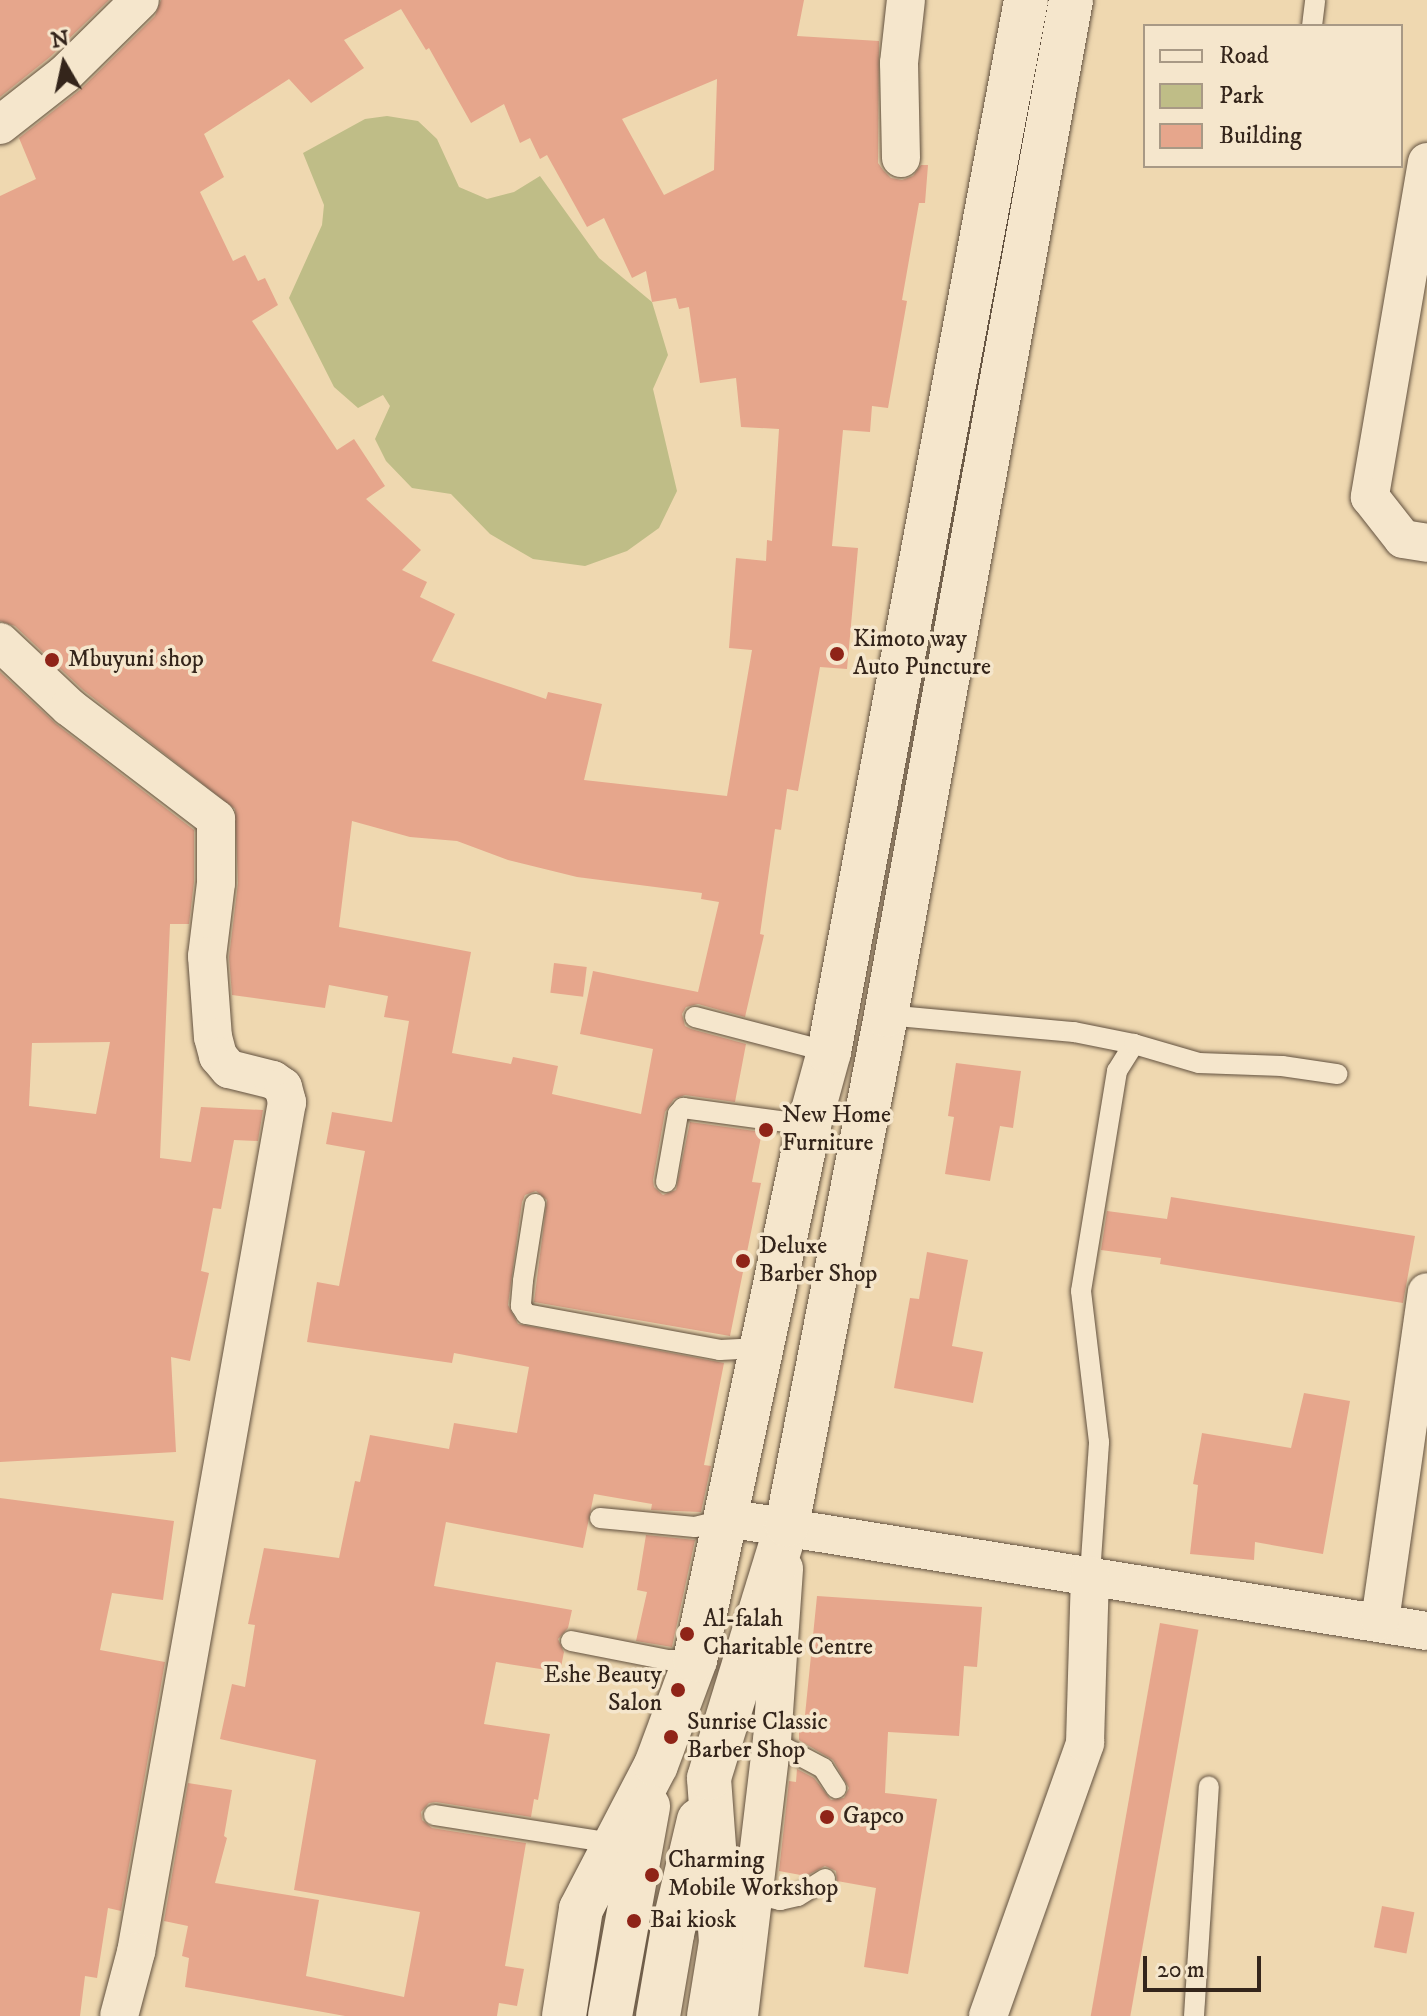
<!DOCTYPE html>
<style>
body{margin:0}
#map{position:relative;width:1427px;height:2016px;overflow:hidden;background:#efd8b0;font-family:"IM FELL DW Pica",serif}
div>[style]{position:absolute}
.green>*{inset:0;background:#bfbd87}
.building>*{inset:0;background:#e6a68c;transform-origin:0 0}
.roads{filter:drop-shadow(0 0 2px #635240) drop-shadow(0 0 2px #635240)}
.service>*{height:20px;margin:-10px;padding:0 10px;transform-origin:10px;border-radius:10px;background:#f5e6cc}
.minor>*{height:38px;margin:-19px;padding:0 19px;transform-origin:19px;border-radius:19px;background:#f5e6cc}
.secondary>*{height:44px;margin:-22px;padding:0 22px;transform-origin:22px;border-radius:22px;background:#f5e6cc}
.dots>*{width:22px;height:22px;translate:-50% -50%;box-sizing:border-box;border:4px solid #f5e6cc;border-radius:50%}
span{translate:-50% -50%;white-space:nowrap;text-align:center;line-height:1.15;-webkit-text-stroke:7px #f5e6cc;paint-order:stroke}
.poi-label{font-size:24px;color:#34251b}
.left{translate:0 -50%;text-align:left}
.right{translate:-100% -50%;text-align:right}
.legend{position:absolute;left:1143px;top:24px;width:260px;height:144px;box-sizing:border-box;background:#f5e6cc;border:2px solid #a89985;margin:0;padding:10px 14px;list-style:none;font-size:24px;color:#34251b}
.legend li{display:flex;align-items:center;gap:16px;height:40px}
.legend b{width:40px;border:2px solid #a89985}
.north{position:absolute;left:24px;top:24px;width:80px;height:80px;-webkit-text-stroke:6px #f5e6cc;paint-order:stroke;rotate:351deg;font-size:22px;font-weight:700;line-height:32px;text-align:center;color:#34251b}
.north::after{content:'';display:block;margin:auto;width:28px;height:36px;background:#34251b;clip-path:polygon(50% 0,100% 100%,50% 72%,0 100%)}
.scale{position:absolute;left:1143px;top:1956px;width:118px;height:36px;box-sizing:border-box;border:4px solid #34251b;border-top:0;padding-left:10px;font-size:24px;line-height:28px;white-space:nowrap;color:#34251b;-webkit-text-stroke:6px #f5e6cc;paint-order:stroke}
</style>
<div id="map">
<div class="green">
<div style="clip-path:polygon(387px 116px,418px 121px,437px 139px,459px 187px,487px 199px,514px 192px,540px 176px,599px 258px,652px 302px,668px 355px,653px 389px,677px 491px,659px 528px,627px 551px,585px 566px,533px 559px,490px 534px,451px 494px,412px 488px,386px 461px,375px 439px,390px 406px,383px 395px,358px 408px,334px 387px,289px 298px,322px 225px,324px 205px,303px 153px,365px 119px)"></div>
</div>
<div class="building">
<div style="clip-path:polygon(0 0,109px 0,50px 57px,0 97px)"></div>
<div style="clip-path:polygon(evenodd,161px 0,804px 0,797px 36px,879px 41px,878px 163px,883px 170px,891px 178px,902px 180px,913px 176px,921px 165px,928px 165px,925px 203px,919px 203px,902px 300px,907px 301px,888px 408px,872px 406px,870px 432px,843px 430px,832px 546px,858px 548px,847px 669px,820px 667px,798px 791px,787px 789px,781px 830px,775px 829px,760px 934px,764px 935px,745px 1017px,698px 1004px,686px 1007px,682px 1014px,685px 1026px,691px 1029px,746px 1044px,735px 1102px,685px 1095px,674px 1099px,665px 1112px,653px 1180px,654px 1187px,663px 1195px,676px 1190px,690px 1122px,762px 1132px,752px 1182px,761px 1183px,730px 1336px,534px 1302px,547px 1200px,536px 1191px,525px 1195px,522px 1202px,508px 1305px,518px 1324px,724px 1363px,704px 1465px,711px 1466px,701px 1512px,651px 1510px,652px 1504px,594px 1494px,583px 1548px,446px 1522px,434px 1586px,572px 1610px,568px 1628px,558px 1639px,564px 1652px,560px 1672px,496px 1662px,484px 1724px,550px 1734px,538px 1800px,534px 1799px,531px 1817px,436px 1802px,429px 1803px,421px 1812px,422px 1820px,432px 1828px,526px 1843px,505px 1966px,524px 1969px,517px 2006px,499px 2003px,497px 2016px,345px 2016px,185px 1987px,189px 1958px,182px 1956px,188px 1926px,164px 1921px,188px 1783px,232px 1790px,224px 1836px,227px 1838px,215px 1883px,319px 1900px,306px 1976px,404px 1997px,420px 1912px,294px 1890px,316px 1760px,220px 1739px,232px 1684px,245px 1687px,255px 1625px,248px 1624px,264px 1548px,339px 1558px,355px 1481px,360px 1482px,370px 1435px,449px 1449px,454px 1423px,517px 1433px,529px 1367px,454px 1353px,452px 1363px,307px 1342px,317px 1282px,339px 1286px,365px 1151px,326px 1144px,332px 1112px,392px 1122px,409px 1021px,384px 1017px,388px 996px,329px 985px,325px 1008px,232px 995px,229px 957px,238px 883px,235px 809px,83px 690px,15px 626px,0 621px,0 196px,36px 179px,19px 138px,80px 90px,155px 16px,161px 0,401px 9px,426px 50px,429px 48px,471px 123px,504px 104px,520px 143px,530px 138px,540px 159px,547px 155px,587px 227px,604px 218px,632px 278px,646px 271px,652px 302px,676px 298px,679px 309px,689px 307px,700px 383px,736px 378px,741px 427px,779px 429px,772px 541px,767px 540px,766px 561px,736px 558px,729px 648px,752px 650px,727px 796px,584px 780px,602px 704px,548px 692px,546px 699px,432px 661px,455px 614px,420px 597px,427px 582px,402px 570px,421px 550px,366px 499px,385px 486px,354px 439px,337px 450px,252px 321px,278px 305px,265px 278px,258px 281px,245px 255px,233px 261px,200px 192px,224px 177px,204px 134px,289px 79px,311px 103px,364px 68px,344px 40px,401px 9px,161px 0,717px 79px,714px 170px,664px 195px,622px 119px,717px 79px,161px 0,352px 821px,410px 837px,457px 841px,508px 860px,577px 877px,702px 893px,701px 899px,719px 902px,698px 992px,593px 971px,580px 1034px,653px 1049px,641px 1114px,552px 1094px,558px 1066px,513px 1057px,511px 1064px,452px 1053px,471px 952px,339px 927px,352px 821px)"></div>
<div style="clip-path:polygon(evenodd,0 672px,56px 724px,194px 830px,194px 882px,189px 924px,170px 924px,160px 1158px,191px 1162px,201px 1107px,263px 1110px,258px 1141px,234px 1140px,221px 1209px,213px 1208px,201px 1271px,209px 1273px,190px 1361px,171px 1357px,176px 1452px,0 1462px,0 672px,110px 1042px,96px 1114px,29px 1106px,32px 1043px,110px 1042px)"></div>
<div style="left:554px;top:963px;width:33px;height:30px;rotate:7deg"></div>
<div style="clip-path:polygon(956px 1063px,1021px 1071px,1013px 1128px,1000px 1126px,990px 1181px,945px 1174px,954px 1117px,948px 1116px)"></div>
<div style="clip-path:polygon(1171px 1197px,1415px 1236px,1403px 1303px,1160px 1264px,1161px 1258px,1101px 1250px,1107px 1211px,1167px 1219px)"></div>
<div style="clip-path:polygon(927px 1252px,968px 1260px,952px 1346px,983px 1352px,973px 1403px,894px 1388px,910px 1298px,919px 1299px)"></div>
<div style="clip-path:polygon(1304px 1393px,1350px 1401px,1323px 1554px,1255px 1542px,1254px 1560px,1190px 1554px,1198px 1485px,1193px 1484px,1202px 1433px,1291px 1448px)"></div>
<div style="clip-path:polygon(0 1498px,174px 1521px,163px 1600px,112px 1593px,100px 1650px,165px 1662px,121px 1911px,108px 1908px,97px 1978px,85px 1976px,80px 2016px,0 2016px)"></div>
<div style="clip-path:polygon(646px 1535px,695px 1540px,672px 1647px,636px 1641px,647px 1592px,637px 1590px)"></div>
<div style="clip-path:polygon(817px 1596px,982px 1607px,977px 1667px,964px 1666px,959px 1736px,888px 1732px,885px 1793px,937px 1799px,908px 1974px,864px 1967px,876px 1888px,837px 1881px,836px 1871px,825px 1866px,806px 1876px,779px 1871px,789px 1781px,796px 1782px,797px 1769px,814px 1778px,831px 1800px,844px 1798px,849px 1788px,833px 1760px,799px 1740px,799px 1725px,804px 1725px)"></div>
<div style="left:1160px;top:1623px;width:39px;height:400px;rotate:10deg"></div>
<div style="left:1382px;top:1906px;width:33px;height:42px;rotate:11deg"></div>
</div>
<div class="roads">
<div class="service">
<div style="left:1312px;top:26px;width:26px;rotate:-83deg"></div>
<div style="left:886px;top:1015px;width:189px;rotate:5.2deg"></div>
<div style="left:1074px;top:1032px;width:61px;rotate:11.3deg"></div>
<div style="left:695px;top:1017px;width:138px;rotate:14.6deg"></div>
<div style="left:666px;top:1182px;width:69px;rotate:-80deg"></div>
<div style="left:678px;top:1114px;width:8px;rotate:-50deg"></div>
<div style="left:683px;top:1108px;width:127px;rotate:7.7deg"></div>
<div style="left:535px;top:1204px;width:78px;rotate:98.9deg"></div>
<div style="left:523px;top:1281px;width:25px;rotate:95deg"></div>
<div style="left:521px;top:1306px;width:9px;rotate:58deg"></div>
<div style="left:526px;top:1314px;width:197px;rotate:10.5deg"></div>
<div style="left:720px;top:1350px;width:40px;rotate:-2.9deg"></div>
<div style="left:600px;top:1518px;width:95px;rotate:5.4deg"></div>
<div style="left:695px;top:1527px;width:32px;rotate:-14deg"></div>
<div style="left:1090px;top:1575px;width:133px;rotate:-86.1deg"></div>
<div style="left:1099px;top:1442px;width:152px;rotate:-96.8deg"></div>
<div style="left:1081px;top:1291px;width:223px;rotate:-80.7deg"></div>
<div style="left:1117px;top:1071px;width:32px;rotate:-58deg"></div>
<div style="left:1134px;top:1044px;width:68px;rotate:16.3deg"></div>
<div style="left:1199px;top:1063px;width:83px;rotate:2.1deg"></div>
<div style="left:1282px;top:1066px;width:56px;rotate:8.3deg"></div>
<div style="left:571px;top:1641px;width:99px;rotate:11.1deg"></div>
<div style="left:668px;top:1660px;width:27px"></div>
<div style="left:772px;top:1741px;width:58px;rotate:27.9deg"></div>
<div style="left:823px;top:1768px;width:24px;rotate:57deg"></div>
<div style="left:434px;top:1815px;width:181px;rotate:8.9deg"></div>
<div style="left:754px;top:1894px;width:27px;rotate:13deg"></div>
<div style="left:780px;top:1900px;width:18px;rotate:-13deg"></div>
<div style="left:798px;top:1896px;width:32px;rotate:-32deg"></div>
<div style="left:1194px;top:2016px;width:230px;rotate:-86.3deg"></div>
</div>
<div class="minor">
<div style="left:0;top:125px;width:83px;rotate:-38.1deg"></div>
<div style="left:65px;top:74px;width:105px;rotate:-44.6deg"></div>
<div style="left:901px;top:158px;width:95px;rotate:-91.2deg"></div>
<div style="left:899px;top:63px;width:63px;rotate:-83.7deg"></div>
<div style="left:1427px;top:162px;width:340px;rotate:99.7deg"></div>
<div style="left:1370px;top:497px;width:53px;rotate:51.8deg"></div>
<div style="left:1403px;top:539px;width:24px;rotate:9deg"></div>
<div style="left:0;top:642px;width:95px;rotate:43.3deg"></div>
<div style="left:69px;top:707px;width:185px;rotate:37.3deg"></div>
<div style="left:216px;top:819px;width:64px;rotate:90deg"></div>
<div style="left:216px;top:883px;width:74px;rotate:97deg"></div>
<div style="left:207px;top:956px;width:81px;rotate:85.8deg"></div>
<div style="left:213px;top:1037px;width:20px;rotate:75deg"></div>
<div style="left:218px;top:1056px;width:17px;rotate:50deg"></div>
<div style="left:229px;top:1069px;width:45px;rotate:14deg"></div>
<div style="left:273px;top:1080px;width:12px;rotate:35deg"></div>
<div style="left:283px;top:1087px;width:16px;rotate:75deg"></div>
<div style="left:287px;top:1102px;width:863px;rotate:100.07deg"></div>
<div style="left:136px;top:1952px;width:66px;rotate:104.9deg"></div>
<div style="left:727px;top:1518px;width:709px;rotate:9.17deg"></div>
<div style="left:1380px;top:1621px;width:332px;rotate:-81.9deg"></div>
<div style="left:739px;top:2016px;width:277px;rotate:-83.2deg"></div>
<div style="left:772px;top:1741px;width:173px;rotate:-86deg"></div>
<div style="left:988px;top:2016px;width:290px;rotate:-70.4deg"></div>
<div style="left:1085px;top:1743px;width:168px;rotate:-88.3deg"></div>
</div>
<div class="secondary">
<div style="left:564px;top:2016px;width:108px;rotate:-81deg"></div>
<div style="left:581px;top:1909px;width:162px;rotate:-62.5deg"></div>
<div style="left:656px;top:1765px;width:112px;rotate:-69.6deg"></div>
<div style="left:695px;top:1660px;width:547px;rotate:-77.97deg"></div>
<div style="left:809px;top:1125px;width:76px;rotate:-74.7deg"></div>
<div style="left:829px;top:1052px;width:1070px;rotate:-79.39deg"></div>
<div style="left:610px;top:2016px;width:213px;rotate:-79.7deg"></div>
<div style="left:658px;top:2016px;width:83px;rotate:-80.3deg"></div>
<div style="left:672px;top:1934px;width:117px;rotate:-76.7deg"></div>
<div style="left:709px;top:2016px;width:75px;rotate:-80.8deg"></div>
<div style="left:721px;top:1942px;width:164px;rotate:-94.2deg"></div>
<div style="left:709px;top:1778px;width:265px;rotate:-72.9deg"></div>
<div style="left:787px;top:1525px;width:520px;rotate:-79.01deg"></div>
<div style="left:886px;top:1015px;width:1032px;rotate:-79.67deg"></div>
</div>
</div>
<div class="dots">
<div style="left:837px;top:654px;background:#8f2418"></div>
<div style="left:52px;top:660px;background:#8f2418"></div>
<div style="left:766px;top:1130px;background:#8f2418"></div>
<div style="left:743px;top:1261px;background:#8f2418"></div>
<div style="left:687px;top:1634px;background:#8f2418"></div>
<div style="left:678px;top:1690px;background:#8f2418"></div>
<div style="left:671px;top:1737px;background:#8f2418"></div>
<div style="left:827px;top:1817px;background:#8f2418"></div>
<div style="left:652px;top:1875px;background:#8f2418"></div>
<div style="left:634px;top:1921px;background:#8f2418"></div>
</div>
<div class="poi-label">
<span class="left" style="left:853px;top:654px">Kimoto way<br>Auto Puncture</span>
<span class="left" style="left:68px;top:660px">Mbuyuni shop</span>
<span class="left" style="left:782px;top:1130px">New Home<br>Furniture</span>
<span class="left" style="left:759px;top:1261px">Deluxe<br>Barber Shop</span>
<span class="left" style="left:703px;top:1634px">Al-falah<br>Charitable Centre</span>
<span class="right" style="left:662px;top:1690px">Eshe Beauty<br>Salon</span>
<span class="left" style="left:687px;top:1737px">Sunrise Classic<br>Barber Shop</span>
<span class="left" style="left:843px;top:1817px">Gapco</span>
<span class="left" style="left:668px;top:1875px">Charming<br>Mobile Workshop</span>
<span class="left" style="left:650px;top:1921px">Bai kiosk</span>
</div>
<ul class="legend">
<li><b style="height:10px;background:#f5e6cc"></b>Road</li>
<li><b style="height:22px;background:#bfbd87"></b>Park</li>
<li><b style="height:22px;background:#e6a68c"></b>Building</li>
</ul>
<div class="north">N</div>
<div class="scale">20 m</div>
</div>
